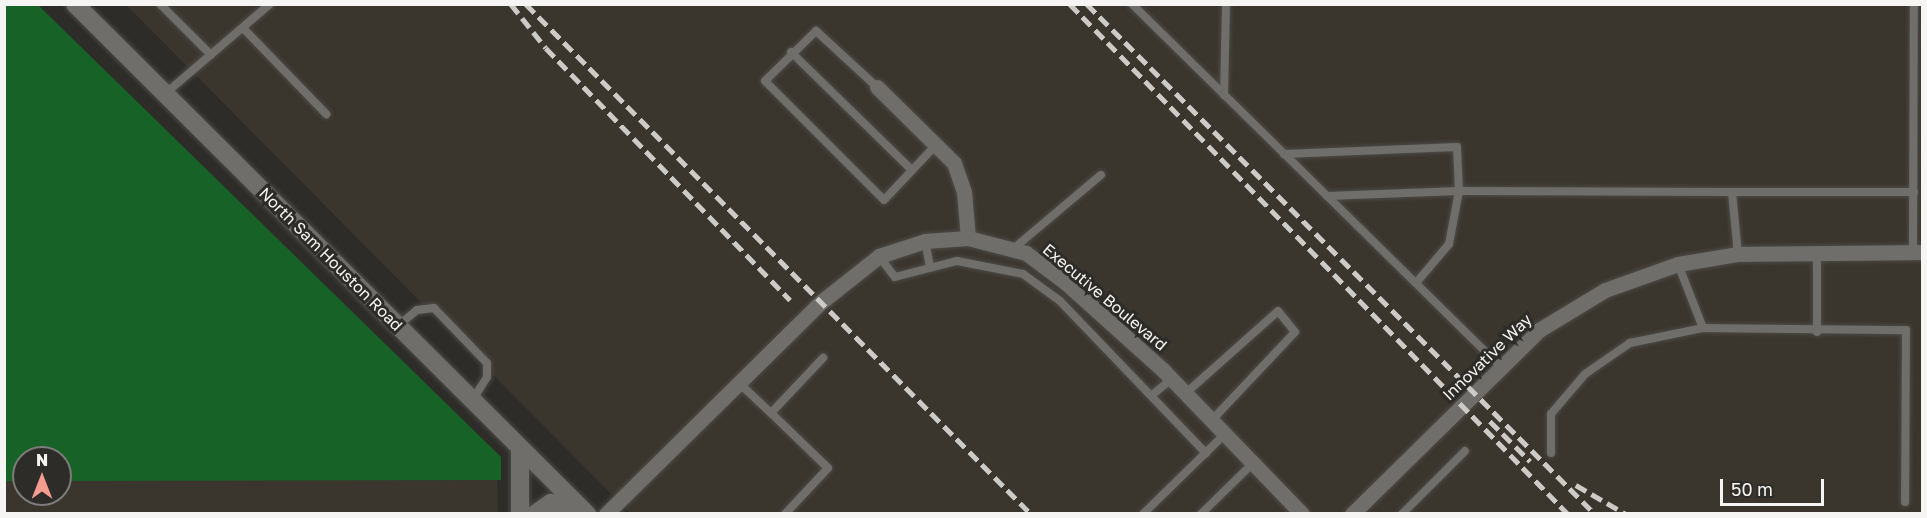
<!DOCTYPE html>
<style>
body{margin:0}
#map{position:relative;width:1927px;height:518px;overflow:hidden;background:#2d2c29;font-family:"Golos Text",sans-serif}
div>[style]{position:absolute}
.built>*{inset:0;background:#3a352d}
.green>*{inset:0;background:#176327}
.roads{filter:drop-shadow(0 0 2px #4c4a47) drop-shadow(0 0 2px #4c4a47)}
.service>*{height:8px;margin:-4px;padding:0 4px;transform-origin:4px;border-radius:4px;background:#706e6a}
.minor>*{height:15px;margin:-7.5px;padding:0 7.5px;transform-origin:7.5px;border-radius:7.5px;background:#706e6a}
.tertiary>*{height:18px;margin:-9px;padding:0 9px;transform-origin:9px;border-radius:9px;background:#706e6a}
.rail>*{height:4.5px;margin-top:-2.25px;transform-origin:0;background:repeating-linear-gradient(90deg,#cccbc8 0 12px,transparent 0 18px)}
span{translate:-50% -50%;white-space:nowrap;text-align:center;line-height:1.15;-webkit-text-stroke:6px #2d2c29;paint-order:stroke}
.street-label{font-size:16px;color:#f6f5f3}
.frame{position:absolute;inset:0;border:6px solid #f6f5f3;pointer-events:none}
.north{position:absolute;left:12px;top:446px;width:60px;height:60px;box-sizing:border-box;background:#2d2c29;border:2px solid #7d7c7a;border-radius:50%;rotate:0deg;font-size:16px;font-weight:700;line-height:24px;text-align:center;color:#f6f5f3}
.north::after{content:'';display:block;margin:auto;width:21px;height:27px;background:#f59c90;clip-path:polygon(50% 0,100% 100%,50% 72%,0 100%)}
.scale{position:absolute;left:1720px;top:479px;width:104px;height:27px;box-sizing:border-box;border:3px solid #f6f5f3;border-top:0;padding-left:8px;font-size:18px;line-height:21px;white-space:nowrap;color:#f6f5f3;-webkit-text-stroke:4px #2d2c29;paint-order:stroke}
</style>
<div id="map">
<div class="built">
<div style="clip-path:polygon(126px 5px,1922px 5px,1922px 513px,630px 513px)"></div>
<div style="clip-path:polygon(497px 472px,498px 513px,5px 513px,4px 478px,24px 478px,24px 494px,60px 494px,60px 477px)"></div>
</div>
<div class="green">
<div style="clip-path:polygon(4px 5px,38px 5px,501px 457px,501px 480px,60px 481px,60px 458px,24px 458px,24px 481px,5px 481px)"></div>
</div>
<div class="roads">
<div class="service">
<div style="left:160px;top:4px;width:72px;rotate:45deg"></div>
<div style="left:1132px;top:4px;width:518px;rotate:44.53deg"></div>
<div style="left:243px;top:28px;width:120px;rotate:46deg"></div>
<div style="left:791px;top:52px;width:169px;rotate:44.3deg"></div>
<div style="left:877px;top:87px;width:83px;rotate:-137.4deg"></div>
<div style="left:816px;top:31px;width:71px;rotate:135.6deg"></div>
<div style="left:765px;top:81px;width:168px;rotate:45deg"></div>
<div style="left:884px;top:200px;width:77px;rotate:-46.6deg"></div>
<div style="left:166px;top:93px;width:137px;rotate:-40.6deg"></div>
<div style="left:1224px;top:95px;width:91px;rotate:-88.7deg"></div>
<div style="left:1284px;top:154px;width:173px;rotate:-2.3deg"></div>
<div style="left:1457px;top:147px;width:44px;rotate:87.4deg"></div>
<div style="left:1459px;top:191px;width:132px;rotate:177.8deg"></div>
<div style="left:1732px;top:192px;width:182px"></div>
<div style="left:925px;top:241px;width:26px;rotate:79deg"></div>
<div style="left:1013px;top:249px;width:115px;rotate:-40.1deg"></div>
<div style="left:1913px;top:252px;width:248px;rotate:-89.8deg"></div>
<div style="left:1817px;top:253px;width:79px;rotate:90deg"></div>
<div style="left:879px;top:256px;width:26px;rotate:53deg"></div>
<div style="left:895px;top:277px;width:64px;rotate:-14.5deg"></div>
<div style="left:957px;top:261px;width:67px;rotate:11.1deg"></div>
<div style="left:1023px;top:274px;width:46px;rotate:36.1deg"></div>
<div style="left:1060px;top:301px;width:211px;rotate:46.2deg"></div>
<div style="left:1416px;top:283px;width:51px;rotate:-49.8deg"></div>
<div style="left:1449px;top:244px;width:54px;rotate:-79.3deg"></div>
<div style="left:1459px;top:191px;width:273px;rotate:0.2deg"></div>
<div style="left:1732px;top:192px;width:62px;rotate:84.5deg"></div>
<div style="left:399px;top:325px;width:23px;rotate:-40deg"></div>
<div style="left:417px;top:310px;width:17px;rotate:-7deg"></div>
<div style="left:434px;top:308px;width:76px;rotate:46.1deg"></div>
<div style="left:487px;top:363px;width:14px;rotate:90deg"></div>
<div style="left:487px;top:377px;width:26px;rotate:122deg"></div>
<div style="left:1703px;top:328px;width:203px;rotate:0.6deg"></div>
<div style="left:1906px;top:330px;width:172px;rotate:90.3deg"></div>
<div style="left:739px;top:383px;width:44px;rotate:43.2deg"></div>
<div style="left:1186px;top:393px;width:123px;rotate:-41.7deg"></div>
<div style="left:1278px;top:311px;width:27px;rotate:51deg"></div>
<div style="left:1295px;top:332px;width:121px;rotate:133.3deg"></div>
<div style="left:1152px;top:395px;width:26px;rotate:-39deg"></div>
<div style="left:1551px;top:453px;width:39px;rotate:-90deg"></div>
<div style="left:1551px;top:414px;width:52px;rotate:-49.6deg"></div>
<div style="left:1585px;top:374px;width:55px;rotate:-34.6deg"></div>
<div style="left:1630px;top:343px;width:75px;rotate:-11.6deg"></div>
<div style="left:1703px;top:328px;width:69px;rotate:-111.3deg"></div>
<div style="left:785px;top:514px;width:63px;rotate:-46.9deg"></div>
<div style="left:828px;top:468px;width:79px;rotate:-136deg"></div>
<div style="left:771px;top:413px;width:76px;rotate:-46.6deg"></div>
<div style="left:1143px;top:514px;width:115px;rotate:-44.3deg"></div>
<div style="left:1201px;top:514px;width:73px;rotate:-44.4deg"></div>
<div style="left:1402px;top:514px;width:89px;rotate:-45deg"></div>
</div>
<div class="minor">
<div style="left:877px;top:87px;width:108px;rotate:44.6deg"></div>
<div style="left:954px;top:163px;width:31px;rotate:71deg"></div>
<div style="left:964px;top:192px;width:46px;rotate:85deg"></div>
<div style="left:606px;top:514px;width:302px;rotate:-44.6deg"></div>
<div style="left:821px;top:302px;width:74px;rotate:-38.4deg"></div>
<div style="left:879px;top:256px;width:48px;rotate:-18.1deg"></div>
<div style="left:925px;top:241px;width:43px;rotate:-4deg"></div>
<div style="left:968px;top:238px;width:60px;rotate:14.5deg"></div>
<div style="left:1026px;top:253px;width:50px;rotate:36.9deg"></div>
<div style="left:1066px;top:283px;width:130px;rotate:41.9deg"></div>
<div style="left:1163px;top:370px;width:200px;rotate:46deg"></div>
<div style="left:1352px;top:514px;width:262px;rotate:-44.5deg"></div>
<div style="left:1539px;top:330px;width:77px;rotate:-31.2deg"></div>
<div style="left:1605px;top:290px;width:77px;rotate:-19.6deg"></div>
<div style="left:1678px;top:264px;width:61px;rotate:-9.5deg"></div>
<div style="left:1738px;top:254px;width:184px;rotate:-0.6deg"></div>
</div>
<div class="tertiary">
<div style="left:75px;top:4px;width:723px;rotate:44.89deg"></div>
<div style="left:520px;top:514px;width:64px;rotate:-90deg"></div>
<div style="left:535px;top:514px;width:19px;rotate:-35deg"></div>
<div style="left:551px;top:503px;width:26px;rotate:4deg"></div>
</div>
</div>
<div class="rail">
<div style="left:511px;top:4px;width:56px;rotate:51.5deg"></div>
<div style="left:546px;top:48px;width:351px;rotate:45.9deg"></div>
<div style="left:526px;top:4px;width:718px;rotate:45.28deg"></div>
<div style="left:1070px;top:4px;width:713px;rotate:45.68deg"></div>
<div style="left:1087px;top:4px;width:720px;rotate:45.11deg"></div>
<div style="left:1490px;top:421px;width:57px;rotate:45deg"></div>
<div style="left:1576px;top:485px;width:58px;rotate:30.1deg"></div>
</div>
<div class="street-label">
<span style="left:331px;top:259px;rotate:45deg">North Sam Houston Road</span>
<span style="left:1105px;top:297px;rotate:40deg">Executive Boulevard</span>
<span style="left:1487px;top:357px;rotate:-44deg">Innovative Way</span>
</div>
<div class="frame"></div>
<div class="north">N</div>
<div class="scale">50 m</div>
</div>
